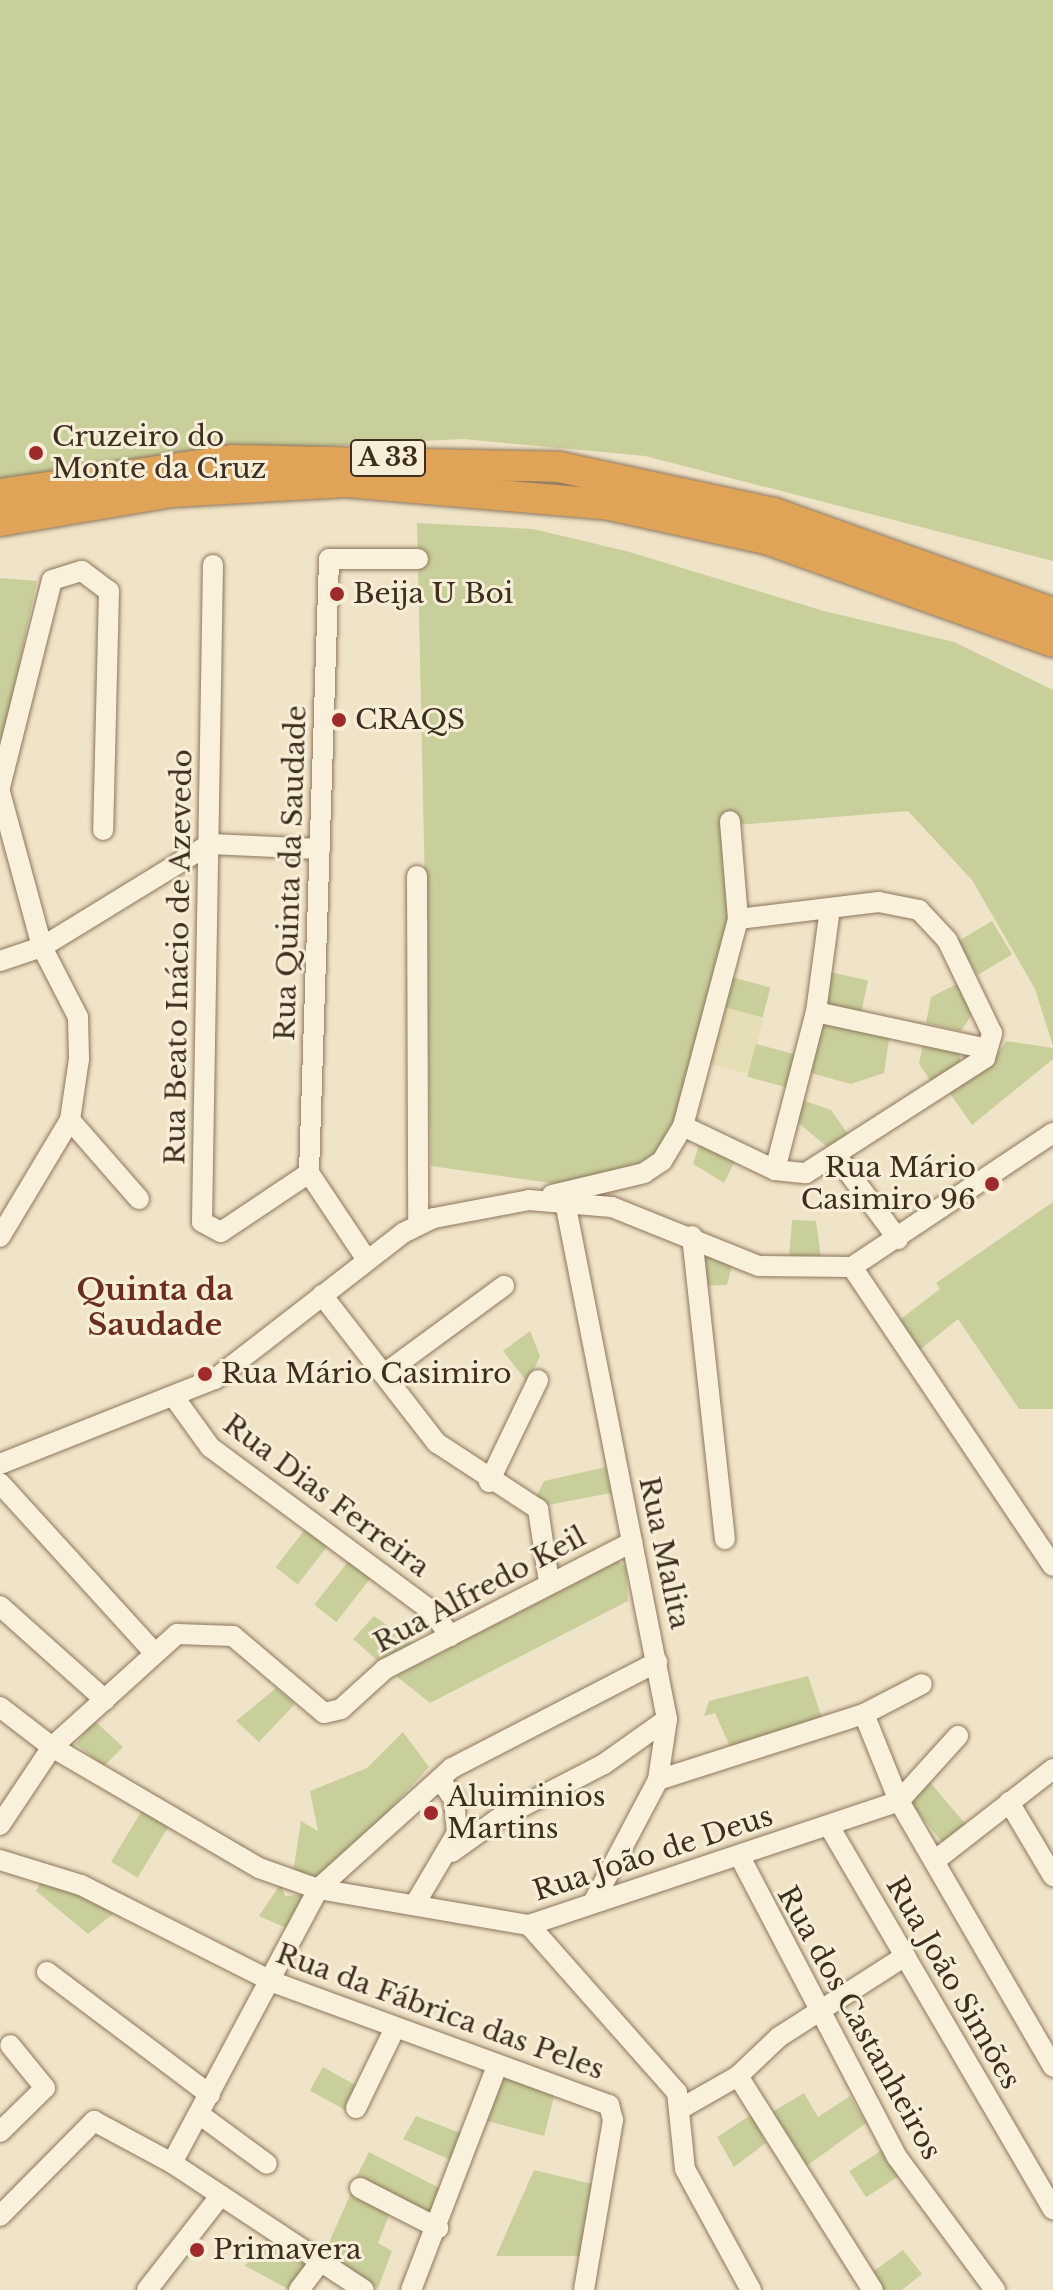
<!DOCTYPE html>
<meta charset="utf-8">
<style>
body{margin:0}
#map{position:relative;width:1053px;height:2290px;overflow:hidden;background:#f0e4c8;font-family:"Libre Baskerville",serif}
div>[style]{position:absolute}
.farmland>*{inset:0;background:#e6deb5;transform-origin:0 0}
.green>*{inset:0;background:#c9cf9b;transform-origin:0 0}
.roads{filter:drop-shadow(0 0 2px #8d765c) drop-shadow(0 0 2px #8d765c)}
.minor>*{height:20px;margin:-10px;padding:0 10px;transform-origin:10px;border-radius:10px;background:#faf1dc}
.highway>*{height:30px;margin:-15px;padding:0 15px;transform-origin:15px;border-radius:15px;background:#e0a458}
.dots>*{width:22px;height:22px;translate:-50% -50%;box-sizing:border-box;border:4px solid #f7eed8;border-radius:50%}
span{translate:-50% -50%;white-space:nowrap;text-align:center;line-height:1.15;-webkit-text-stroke:6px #f7eed8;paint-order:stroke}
.shield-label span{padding:2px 6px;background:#f7eed8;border:2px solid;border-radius:6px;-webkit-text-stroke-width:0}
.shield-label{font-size:26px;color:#3d2e20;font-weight:700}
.poi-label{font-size:28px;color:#3d2e20}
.left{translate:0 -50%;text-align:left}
.right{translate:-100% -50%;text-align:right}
.street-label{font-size:28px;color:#3d2e20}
.neighbourhood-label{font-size:30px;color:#6b2e1e;font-weight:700}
</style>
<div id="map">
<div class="farmland">
<div style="left:721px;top:1007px;width:44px;height:58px;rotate:14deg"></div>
</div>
<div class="green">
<div style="clip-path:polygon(0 0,1053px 0,1053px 561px,645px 456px,463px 439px,246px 450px,0 480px)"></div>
<div style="clip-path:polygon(417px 523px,533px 529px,626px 551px,824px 611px,954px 642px,1053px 690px,1053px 1046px,1035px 989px,972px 880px,908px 811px,726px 826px,734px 914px,671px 1130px,652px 1157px,609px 1176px,557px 1184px,431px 1166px)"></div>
<div style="clip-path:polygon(0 578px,37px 581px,3px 740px,0 739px)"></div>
<div style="left:992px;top:921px;width:39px;height:40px;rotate:59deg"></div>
<div style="left:829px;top:972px;width:40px;height:34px;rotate:12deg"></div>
<div style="left:731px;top:977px;width:41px;height:31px;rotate:15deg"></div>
<div style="clip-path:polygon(959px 983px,973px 1013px,961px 1031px,926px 1023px,931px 997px)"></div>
<div style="clip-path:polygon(822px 1024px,890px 1033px,884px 1073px,851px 1084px,807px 1072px)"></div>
<div style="clip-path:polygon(924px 1039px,958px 1046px,961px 1064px,932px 1083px,919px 1064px)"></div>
<div style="clip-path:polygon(1006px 1041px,1053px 1048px,1053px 1059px,972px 1125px,949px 1092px,994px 1060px)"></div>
<div style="left:756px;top:1044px;width:41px;height:34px;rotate:15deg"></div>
<div style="clip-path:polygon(799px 1099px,831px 1110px,852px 1140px,833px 1152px,794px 1119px)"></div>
<div style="clip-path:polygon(700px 1141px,736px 1159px,724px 1183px,693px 1164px)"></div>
<div style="clip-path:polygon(1053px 1202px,1053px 1409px,1019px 1409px,958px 1319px,920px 1350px,898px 1321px,940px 1289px,936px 1283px)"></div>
<div style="clip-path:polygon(792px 1220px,816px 1221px,821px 1258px,789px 1258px)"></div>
<div style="clip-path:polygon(699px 1253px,732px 1266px,727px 1285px,702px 1286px)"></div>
<div style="clip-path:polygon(530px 1331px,540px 1356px,528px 1383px,503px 1351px)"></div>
<div style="clip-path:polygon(606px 1467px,611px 1493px,543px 1506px,534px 1501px,544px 1481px)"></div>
<div style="left:307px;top:1527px;width:28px;height:51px;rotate:38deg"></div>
<div style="left:350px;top:1559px;width:28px;height:58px;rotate:38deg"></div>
<div style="clip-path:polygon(618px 1561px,626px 1567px,628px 1601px,430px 1703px,396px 1676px)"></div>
<div style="clip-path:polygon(374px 1616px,413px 1644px,379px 1662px,353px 1639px)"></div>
<div style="clip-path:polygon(808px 1676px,822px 1718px,731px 1749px,715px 1713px,704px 1716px,709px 1701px)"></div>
<div style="clip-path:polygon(276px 1688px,295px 1704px,259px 1742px,236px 1721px)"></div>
<div style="clip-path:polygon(94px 1720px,123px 1747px,104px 1766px,76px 1744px)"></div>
<div style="clip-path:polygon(403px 1732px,429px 1767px,325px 1880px,293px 1872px,301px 1821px,318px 1831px,310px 1791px,367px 1768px)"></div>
<div style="clip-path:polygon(929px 1781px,968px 1827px,942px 1842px,910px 1802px)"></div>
<div style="left:144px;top:1807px;width:31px;height:64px;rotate:31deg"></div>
<div style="clip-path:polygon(41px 1882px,76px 1894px,114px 1913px,88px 1934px,36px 1891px)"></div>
<div style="clip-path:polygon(281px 1883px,285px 1896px,309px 1894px,302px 1935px,259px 1916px)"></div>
<div style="left:323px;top:2067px;width:41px;height:27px;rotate:29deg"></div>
<div style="clip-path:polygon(502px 2076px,556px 2089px,544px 2136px,483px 2120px)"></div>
<div style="clip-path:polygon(804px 2093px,818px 2117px,850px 2096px,866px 2123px,801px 2170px,769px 2114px)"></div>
<div style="clip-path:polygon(751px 2115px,766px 2143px,734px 2167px,717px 2137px)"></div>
<div style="clip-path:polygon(416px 2116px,463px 2134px,453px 2161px,403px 2139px)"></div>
<div style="left:882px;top:2150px;width:31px;height:39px;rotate:57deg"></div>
<div style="left:369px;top:2152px;width:83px;height:33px;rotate:27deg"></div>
<div style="clip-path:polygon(534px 2170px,596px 2185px,584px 2256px,496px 2256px)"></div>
<div style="clip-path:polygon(351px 2193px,390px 2213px,378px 2243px,392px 2251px,378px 2288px,322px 2258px)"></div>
<div style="clip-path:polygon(267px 2239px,308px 2267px,290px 2290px,245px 2266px)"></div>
<div style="clip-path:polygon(903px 2250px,922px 2274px,902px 2290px,884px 2290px,871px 2273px)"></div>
</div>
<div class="roads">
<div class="minor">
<div style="left:213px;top:565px;width:657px;rotate:90.96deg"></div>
<div style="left:202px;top:1222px;width:21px;rotate:28deg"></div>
<div style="left:221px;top:1232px;width:106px;rotate:-33.8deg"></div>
<div style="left:0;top:787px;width:213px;rotate:-75.9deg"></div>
<div style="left:52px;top:580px;width:31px;rotate:-17deg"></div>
<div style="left:82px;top:571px;width:34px;rotate:37deg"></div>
<div style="left:109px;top:591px;width:239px;rotate:91.4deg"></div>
<div style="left:0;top:792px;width:161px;rotate:74.8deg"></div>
<div style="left:42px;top:947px;width:79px;rotate:62.8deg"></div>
<div style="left:78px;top:1017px;width:42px;rotate:88.6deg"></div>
<div style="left:79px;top:1059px;width:62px;rotate:98.4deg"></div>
<div style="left:70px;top:1120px;width:136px;rotate:120.9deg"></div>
<div style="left:417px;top:876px;width:347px;rotate:89.8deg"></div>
<div style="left:0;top:961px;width:44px;rotate:-18.4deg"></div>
<div style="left:42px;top:947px;width:197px;rotate:-31.5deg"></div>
<div style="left:210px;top:844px;width:110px;rotate:2.6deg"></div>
<div style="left:816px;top:1012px;width:175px;rotate:12.2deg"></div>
<div style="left:70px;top:1120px;width:105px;rotate:48.9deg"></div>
<div style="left:683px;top:1126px;width:102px;rotate:25.6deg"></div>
<div style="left:775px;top:1170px;width:31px;rotate:6deg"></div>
<div style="left:806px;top:1173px;width:213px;rotate:-32.7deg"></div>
<div style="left:985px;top:1058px;width:26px;rotate:-74deg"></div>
<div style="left:992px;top:1033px;width:103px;rotate:-115.8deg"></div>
<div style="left:947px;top:940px;width:41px;rotate:-133deg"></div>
<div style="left:919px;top:910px;width:41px;rotate:-168.7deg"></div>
<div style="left:879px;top:902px;width:142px;rotate:173.1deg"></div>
<div style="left:838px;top:1158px;width:101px;rotate:53.5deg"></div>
<div style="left:775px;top:1170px;width:163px;rotate:-75.5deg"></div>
<div style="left:816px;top:1012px;width:105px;rotate:-82.3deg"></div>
<div style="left:552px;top:1195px;width:95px;rotate:-13.4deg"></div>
<div style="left:644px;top:1173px;width:22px;rotate:-34deg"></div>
<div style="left:662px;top:1161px;width:41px;rotate:-59deg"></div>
<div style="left:683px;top:1126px;width:214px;rotate:-75.1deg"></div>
<div style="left:738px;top:919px;width:98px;rotate:-94.7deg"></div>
<div style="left:565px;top:1202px;width:527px;rotate:78.84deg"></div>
<div style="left:667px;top:1719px;width:62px;rotate:98.4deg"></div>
<div style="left:658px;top:1780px;width:139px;rotate:117.9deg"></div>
<div style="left:692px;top:1236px;width:305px;rotate:83.8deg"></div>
<div style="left:367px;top:1260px;width:105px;rotate:-123.7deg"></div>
<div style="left:309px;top:1173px;width:614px;rotate:-88.13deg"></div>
<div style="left:329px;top:559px;width:89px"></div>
<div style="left:852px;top:1267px;width:360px;rotate:56.1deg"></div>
<div style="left:322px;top:1295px;width:187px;rotate:52.2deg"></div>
<div style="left:437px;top:1443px;width:121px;rotate:33.2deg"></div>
<div style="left:538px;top:1509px;width:74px;rotate:81.4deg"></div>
<div style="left:384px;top:1374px;width:149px;rotate:-36.3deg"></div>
<div style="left:174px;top:1397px;width:62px;rotate:54.2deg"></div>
<div style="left:210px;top:1447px;width:276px;rotate:36.5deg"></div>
<div style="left:432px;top:1611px;width:31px;rotate:54deg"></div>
<div style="left:0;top:1464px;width:231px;rotate:-21.6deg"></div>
<div style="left:215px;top:1379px;width:238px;rotate:-37.8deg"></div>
<div style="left:403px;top:1233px;width:34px;rotate:-26deg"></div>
<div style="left:434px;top:1218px;width:97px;rotate:-10.7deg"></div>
<div style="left:529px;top:1200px;width:83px;rotate:4.8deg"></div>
<div style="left:612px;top:1207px;width:158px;rotate:21.9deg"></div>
<div style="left:759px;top:1266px;width:93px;rotate:0.6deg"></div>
<div style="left:852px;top:1267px;width:242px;rotate:-33.7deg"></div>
<div style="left:489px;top:1482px;width:113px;rotate:-64.3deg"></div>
<div style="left:0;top:1483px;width:226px;rotate:47.7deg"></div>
<div style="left:0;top:1606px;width:141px;rotate:41.8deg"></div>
<div style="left:0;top:1707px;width:66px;rotate:37.6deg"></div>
<div style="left:52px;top:1747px;width:240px;rotate:30.3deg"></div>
<div style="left:259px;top:1868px;width:63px;rotate:19.6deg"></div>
<div style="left:318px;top:1889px;width:214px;rotate:9.7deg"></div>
<div style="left:529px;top:1925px;width:390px;rotate:-18.5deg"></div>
<div style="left:899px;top:1801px;width:88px;rotate:-47.8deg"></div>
<div style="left:864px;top:1714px;width:94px;rotate:68.1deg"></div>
<div style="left:899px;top:1801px;width:307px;rotate:59.9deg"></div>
<div style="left:658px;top:1780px;width:216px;rotate:-17.8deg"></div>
<div style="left:864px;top:1714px;width:65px;rotate:-27.3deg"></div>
<div style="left:1009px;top:1802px;width:86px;rotate:59.3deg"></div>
<div style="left:0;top:1825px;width:94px;rotate:-56.3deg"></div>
<div style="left:52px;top:1747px;width:169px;rotate:-42.1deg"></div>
<div style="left:177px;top:1634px;width:56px;rotate:2deg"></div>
<div style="left:233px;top:1636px;width:119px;rotate:40.2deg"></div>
<div style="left:324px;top:1713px;width:17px;rotate:-13deg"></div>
<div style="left:341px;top:1709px;width:59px;rotate:-42.3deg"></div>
<div style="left:385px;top:1669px;width:278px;rotate:-27.2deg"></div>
<div style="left:829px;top:1826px;width:444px;rotate:59.7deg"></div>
<div style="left:452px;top:1852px;width:57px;rotate:-35.7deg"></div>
<div style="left:498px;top:1819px;width:119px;rotate:-27.4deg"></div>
<div style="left:604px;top:1764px;width:77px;rotate:-35.5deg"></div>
<div style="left:739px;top:1855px;width:341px;rotate:62.4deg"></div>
<div style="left:897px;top:2157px;width:165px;rotate:53.6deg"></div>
<div style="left:937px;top:1859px;width:147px;rotate:-37.8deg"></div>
<div style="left:0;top:1860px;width:85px;rotate:17.2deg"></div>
<div style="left:81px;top:1885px;width:215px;rotate:26.8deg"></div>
<div style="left:273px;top:1982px;width:358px;rotate:20.1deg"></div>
<div style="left:609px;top:2105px;width:16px;rotate:75deg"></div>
<div style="left:613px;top:2120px;width:172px;rotate:99.7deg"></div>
<div style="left:415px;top:1904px;width:82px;rotate:-59.4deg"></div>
<div style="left:457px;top:1833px;width:34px;rotate:-95deg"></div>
<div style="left:454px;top:1799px;width:22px;rotate:-126deg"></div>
<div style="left:529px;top:1925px;width:223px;rotate:48.5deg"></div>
<div style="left:677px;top:2092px;width:77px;rotate:84.1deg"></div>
<div style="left:685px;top:2169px;width:138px;rotate:61.4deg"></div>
<div style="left:47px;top:1972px;width:204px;rotate:37deg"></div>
<div style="left:738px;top:2076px;width:57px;rotate:-43.6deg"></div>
<div style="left:779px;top:2037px;width:150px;rotate:-32.7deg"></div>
<div style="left:356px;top:2108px;width:89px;rotate:-64deg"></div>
<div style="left:680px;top:2109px;width:67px;rotate:-29.6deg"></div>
<div style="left:738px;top:2076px;width:253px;rotate:57.8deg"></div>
<div style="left:199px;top:2114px;width:84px;rotate:36.3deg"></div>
<div style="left:0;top:2132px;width:63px;rotate:-44.4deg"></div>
<div style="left:45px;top:2088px;width:55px;rotate:-129.1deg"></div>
<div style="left:172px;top:2163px;width:310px;rotate:-61.9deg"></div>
<div style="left:318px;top:1889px;width:181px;rotate:-42.1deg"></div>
<div style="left:452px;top:1768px;width:231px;rotate:-27.3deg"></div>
<div style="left:360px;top:2188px;width:88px;rotate:27.1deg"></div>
<div style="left:0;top:2216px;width:134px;rotate:-45.3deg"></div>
<div style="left:94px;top:2121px;width:89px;rotate:28.3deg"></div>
<div style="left:172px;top:2163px;width:230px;rotate:33.5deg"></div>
<div style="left:147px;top:2290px;width:120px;rotate:-52.1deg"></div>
<div style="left:299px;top:2290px;width:31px;rotate:-53deg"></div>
<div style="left:411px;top:2290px;width:240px;rotate:-69deg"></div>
</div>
<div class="highway">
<div style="left:0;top:494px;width:234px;rotate:-8.3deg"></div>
<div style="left:232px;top:460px;width:327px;rotate:1.2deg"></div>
<div style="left:559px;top:467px;width:220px;rotate:12.1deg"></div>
<div style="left:774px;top:513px;width:296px;rotate:19.7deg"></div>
<div style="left:0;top:521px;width:174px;rotate:-9.6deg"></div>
<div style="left:172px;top:492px;width:174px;rotate:-3.3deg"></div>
<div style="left:346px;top:482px;width:260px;rotate:4.9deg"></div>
<div style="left:605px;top:504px;width:165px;rotate:12.3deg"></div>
<div style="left:766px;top:539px;width:305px;rotate:19.7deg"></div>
</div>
</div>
<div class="dots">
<div style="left:36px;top:453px;background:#9e2a2b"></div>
<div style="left:337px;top:594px;background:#9e2a2b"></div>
<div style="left:339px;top:720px;background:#9e2a2b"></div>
<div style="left:992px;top:1184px;background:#9e2a2b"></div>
<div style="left:205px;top:1374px;background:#9e2a2b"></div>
<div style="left:431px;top:1813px;background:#9e2a2b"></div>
<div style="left:197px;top:2250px;background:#9e2a2b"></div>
</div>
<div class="shield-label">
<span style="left:388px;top:458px">A 33</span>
</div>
<div class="poi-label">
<span class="left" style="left:52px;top:453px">Cruzeiro do<br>Monte da Cruz</span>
<span class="left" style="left:353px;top:594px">Beija U Boi</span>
<span class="left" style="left:355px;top:720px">CRAQS</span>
<span class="right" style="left:976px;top:1184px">Rua Mário<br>Casimiro 96</span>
<span class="left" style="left:221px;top:1374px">Rua Mário Casimiro</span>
<span class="left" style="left:447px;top:1813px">Aluiminios<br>Martins</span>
<span class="left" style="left:213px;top:2250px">Primavera</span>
</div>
<div class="street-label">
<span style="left:291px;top:873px;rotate:-88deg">Rua Quinta da Saudade</span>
<span style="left:179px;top:957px;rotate:-89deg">Rua Beato Inácio de Azevedo</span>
<span style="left:326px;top:1496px;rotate:37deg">Rua Dias Ferreira</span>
<span style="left:664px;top:1553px;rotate:78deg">Rua Malita</span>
<span style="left:480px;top:1590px;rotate:-28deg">Rua Alfredo Keil</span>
<span style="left:653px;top:1854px;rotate:-18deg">Rua João de Deus</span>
<span style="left:953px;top:1983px;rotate:60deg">Rua João Simões</span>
<span style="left:440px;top:2012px;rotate:20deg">Rua da Fábrica das Peles</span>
<span style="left:859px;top:2023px;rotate:61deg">Rua dos Castanheiros</span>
</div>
<div class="neighbourhood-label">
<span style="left:155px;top:1307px">Quinta da<br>Saudade</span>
</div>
</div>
